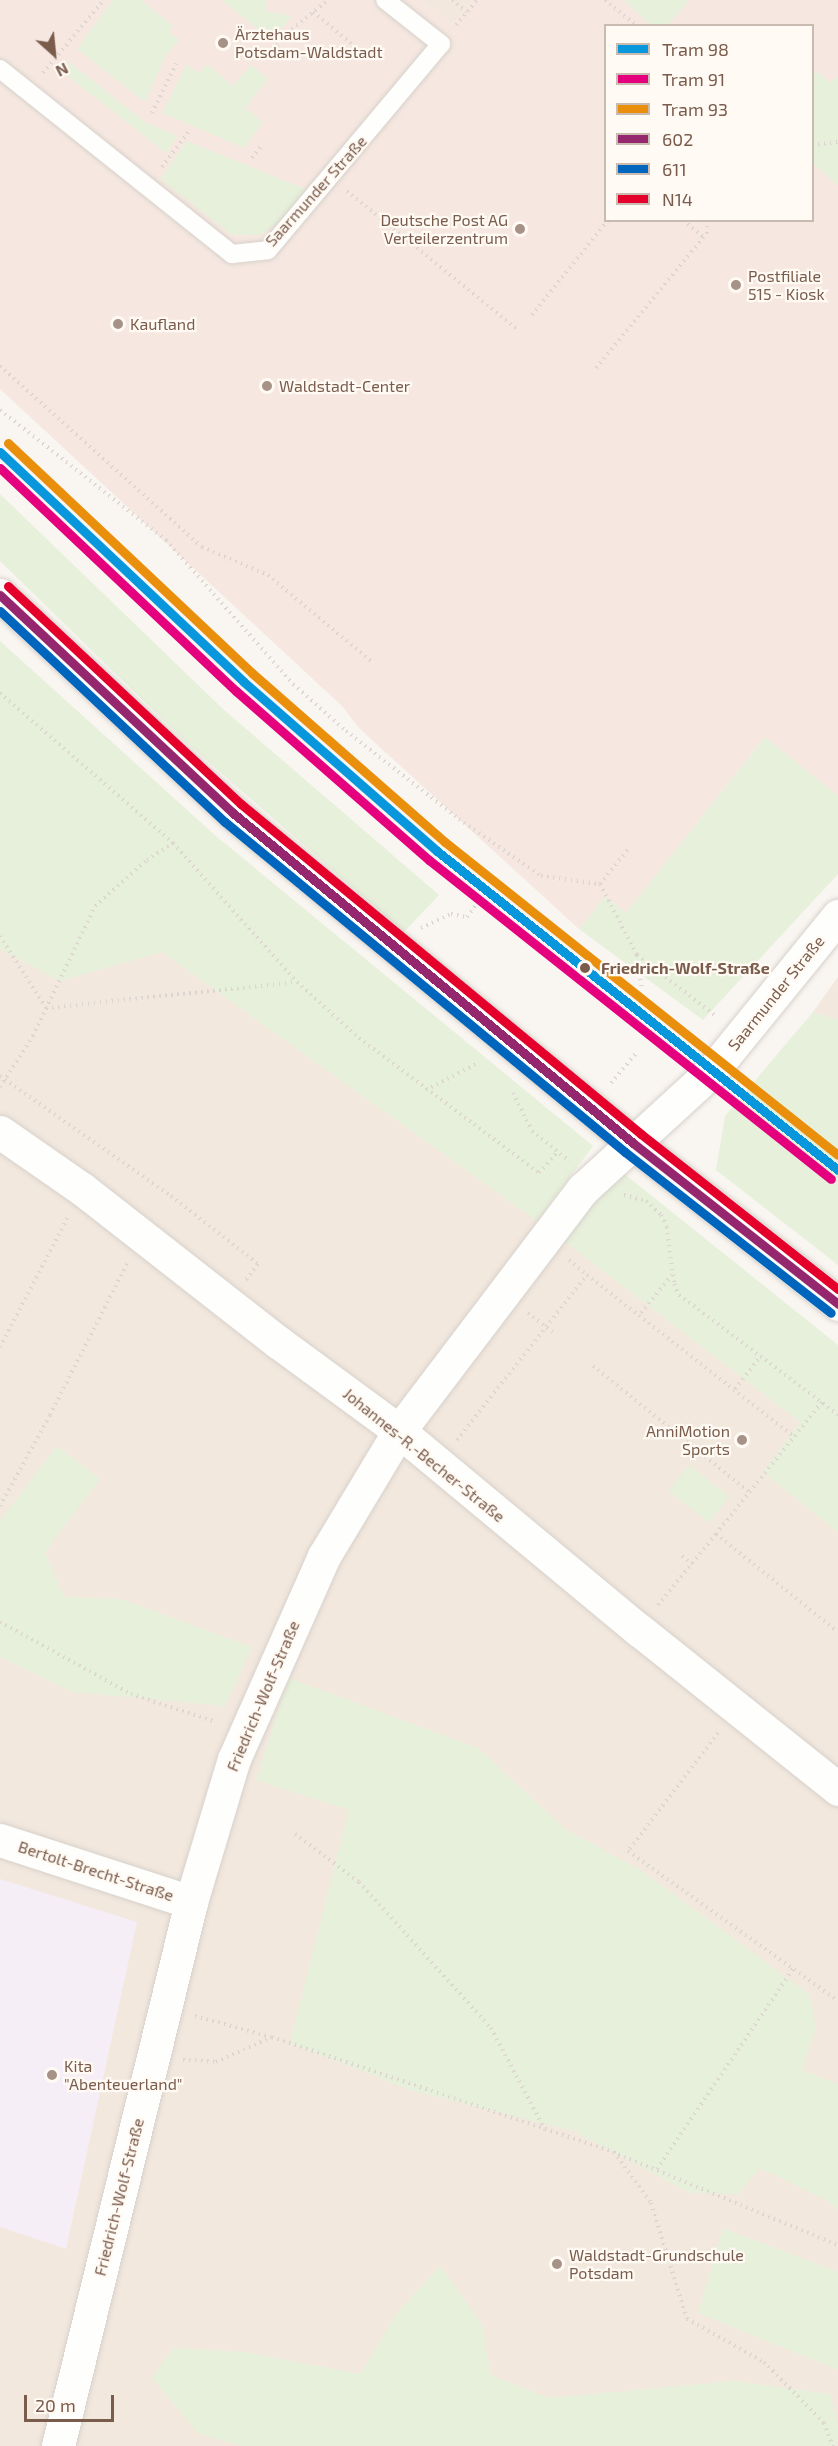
<!DOCTYPE html>
<meta charset="utf-8">
<style>
body{margin:0}
#map{position:relative;width:838px;height:2446px;overflow:hidden;background:#f9f5f0;font-family:"Exo 2",sans-serif}
div>[style]{position:absolute}
.residential>*{inset:0;background:#f2e8de}
.commercial>*{inset:0;background:#f6e8e1}
.education>*{inset:0;background:#f6eef6}
.green>*{inset:0;background:#e7f0db;transform-origin:0 0}
.path>*{height:4px;margin-top:-2px;transform-origin:0;background:repeating-linear-gradient(90deg,#dcd5d0 0 1.5px,transparent 0 6px)}
.roads{filter:drop-shadow(0 0 2px #d7d1cb) drop-shadow(0 0 2px #d7d1cb)}
.service>*{height:18px;margin:-9px;padding:0 9px;transform-origin:9px;border-radius:9px;background:#fefefd}
.minor>*{height:33px;margin:-16.5px;padding:0 16.5px;transform-origin:16.5px;border-radius:16.5px;background:#fefefd}
.secondary>*{height:33px;margin:-16.5px;padding:0 16.5px;transform-origin:16.5px;border-radius:16.5px;background:#fefefd}
.bus-1>*{height:9px;margin:-4.5px;padding:0 4.5px;transform-origin:4.5px;border-radius:4.5px;background:#95276e}
.bus-2>*{height:9px;margin:-4.5px;padding:0 4.5px;transform-origin:4.5px;border-radius:4.5px;background:#0065bd}
.bus-3>*{height:9px;margin:-4.5px;padding:0 4.5px;transform-origin:4.5px;border-radius:4.5px;background:#e4002b}
.tram-1>*{height:9px;margin:-4.5px;padding:0 4.5px;transform-origin:4.5px;border-radius:4.5px;background:#0896dd}
.tram-2>*{height:9px;margin:-4.5px;padding:0 4.5px;transform-origin:4.5px;border-radius:4.5px;background:#e5007d}
.tram-3>*{height:9px;margin:-4.5px;padding:0 4.5px;transform-origin:4.5px;border-radius:4.5px;background:#ea8f0c}
.dots>*{width:16px;height:16px;translate:-50% -50%;box-sizing:border-box;border:3px solid #fffaf3;border-radius:50%}
span{translate:-50% -50%;white-space:nowrap;text-align:center;line-height:1.15;-webkit-text-stroke:4.5px #fffaf3;paint-order:stroke}
.poi-label{font-size:16px;color:#7a5c4d}
.left{translate:0 -50%;text-align:left}
.right{translate:-100% -50%;text-align:right}
.street-label{font-size:16px;color:#7a5c4d}
.stop-label{font-size:16px;color:#7a5c4d;font-weight:700}
.legend{position:absolute;left:604px;top:24px;width:210px;height:198px;box-sizing:border-box;background:#fffaf3;border:2px solid #cabbb1;margin:0;padding:8px 10px;list-style:none;font-size:18px;color:#7a5c4d}
.legend li{display:flex;align-items:center;gap:12px;height:30px}
.legend b{width:30px;border:2px solid #cabbb1}
.north{position:absolute;left:24px;top:24px;width:60px;height:60px;-webkit-text-stroke:4px #fffaf3;paint-order:stroke;rotate:153deg;font-size:16px;font-weight:700;line-height:24px;text-align:center;color:#7a5c4d}
.north::after{content:'';display:block;margin:auto;width:21px;height:27px;background:#7a5c4d;clip-path:polygon(50% 0,100% 100%,50% 72%,0 100%)}
.scale{position:absolute;left:24px;top:2395px;width:90px;height:27px;box-sizing:border-box;border:3px solid #7a5c4d;border-top:0;padding-left:8px;font-size:18px;line-height:21px;white-space:nowrap;color:#7a5c4d;-webkit-text-stroke:4px #fffaf3;paint-order:stroke}
</style>
<div id="map">
<div class="residential">
<div style="clip-path:polygon(422px 0,472px 0,452px 25px)"></div>
<div style="clip-path:polygon(0 860px,164px 926px,505px 1180px,838px 1435px,838px 2446px,0 2446px)"></div>
<div style="clip-path:polygon(838px 977px,838px 1020px,813px 1012px)"></div>
</div>
<div class="commercial">
<div style="clip-path:polygon(evenodd,0 0,422px 0,452px 24px,472px 0,838px 0,838px 796px,764px 738px,626px 913px,605px 897px,579px 929px,360px 729px,342px 706px,0 389px,0 0,606px 26px,812px 26px,812px 220px,606px 220px,606px 26px)"></div>
</div>
<div class="education">
<div style="clip-path:polygon(0 1879px,137px 1922px,66px 2249px,0 2227px)"></div>
</div>
<div class="green">
<div style="clip-path:polygon(113px 0,141px 0,173px 26px,169px 32px,179px 40px,166px 55px,145px 102px,77px 49px)"></div>
<div style="clip-path:polygon(222px 0,267px 0,265px 11px,292px 16px,271px 40px)"></div>
<div style="clip-path:polygon(624px 0,689px 0,668px 25px,651px 26px)"></div>
<div style="clip-path:polygon(69px 62px,144px 121px,177px 136px,166px 153px,61px 71px)"></div>
<div style="clip-path:polygon(187px 64px,199px 73px,207px 64px,233px 86px,251px 65px,268px 79px,245px 108px,263px 122px,244px 148px,162px 113px)"></div>
<div style="clip-path:polygon(816px 71px,831px 83px,838px 75px,838px 185px,813px 164px,812px 75px)"></div>
<div style="clip-path:polygon(187px 141px,308px 190px,282px 221px,260px 235px,232px 235px,160px 179px)"></div>
<div style="clip-path:polygon(0 494px,223px 709px,439px 895px,404px 932px,189px 745px,0 561px)"></div>
<div style="clip-path:polygon(0 641px,217px 837px,593px 1146px,537px 1221px,162px 952px,60px 981px,0 949px)"></div>
<div style="clip-path:polygon(765px 737px,838px 796px,838px 874px,703px 1020px,579px 929px,605px 896px,626px 913px)"></div>
<div style="clip-path:polygon(813px 1012px,838px 1020px,838px 1265px,716px 1170px,725px 1116px)"></div>
<div style="clip-path:polygon(617px 1168px,838px 1345px,838px 1532px,763px 1472px,800px 1422px,560px 1238px)"></div>
<div style="clip-path:polygon(57px 1446px,100px 1479px,45px 1552px,64px 1597px,121px 1599px,252px 1647px,225px 1706px,73px 1692px,0 1657px,0 1521px)"></div>
<div style="left:689px;top:1465px;width:51px;height:33px;rotate:38deg"></div>
<div style="clip-path:polygon(289px 1678px,478px 1748px,565px 1829px,642px 1871px,809px 1994px,816px 2028px,802px 2070px,838px 2084px,838px 2210px,826px 2200px,760px 2168px,738px 2194px,690px 2193px,574px 2131px,413px 2091px,290px 2043px,349px 1810px,256px 1780px)"></div>
<div style="clip-path:polygon(723px 2228px,838px 2272px,838px 2370px,698px 2313px)"></div>
<div style="clip-path:polygon(440px 2266px,482px 2324px,491px 2375px,549px 2398px,735px 2381px,830px 2394px,838px 2426px,838px 2440px,835px 2446px,242px 2446px,199px 2434px,152px 2378px,173px 2348px,245px 2352px,360px 2374px,397px 2313px)"></div>
</div>
<div class="path">
<div style="left:452px;top:0;width:19px;rotate:39deg"></div>
<div style="left:605px;top:0;width:41px;rotate:39.1deg"></div>
<div style="left:313px;top:12px;width:50px;rotate:39.4deg"></div>
<div style="left:456px;top:25px;width:33px;rotate:-50deg"></div>
<div style="left:273px;top:50px;width:22px;rotate:-51deg"></div>
<div style="left:287px;top:33px;width:53px;rotate:-38.8deg"></div>
<div style="left:43px;top:73px;width:92px;rotate:-50.3deg"></div>
<div style="left:152px;top:113px;width:55px;rotate:-63.9deg"></div>
<div style="left:812px;top:145px;width:26px;rotate:-7deg"></div>
<div style="left:252px;top:158px;width:18px;rotate:-52deg"></div>
<div style="left:162px;top:167px;width:46px;rotate:-52.9deg"></div>
<div style="left:347px;top:191px;width:222px;rotate:39.1deg"></div>
<div style="left:683px;top:220px;width:26px;rotate:40deg"></div>
<div style="left:532px;top:315px;width:122px;rotate:-51.3deg"></div>
<div style="left:0;top:366px;width:271px;rotate:41.9deg"></div>
<div style="left:202px;top:547px;width:72px;rotate:23deg"></div>
<div style="left:268px;top:575px;width:136px;rotate:39.9deg"></div>
<div style="left:596px;top:368px;width:175px;rotate:-50.6deg"></div>
<div style="left:707px;top:233px;width:13px;rotate:-90deg"></div>
<div style="left:0;top:410px;width:211px;rotate:38.1deg"></div>
<div style="left:166px;top:540px;width:192px;rotate:48.6deg"></div>
<div style="left:293px;top:684px;width:71px;rotate:41.6deg"></div>
<div style="left:346px;top:731px;width:143px;rotate:37.9deg"></div>
<div style="left:459px;top:819px;width:100px;rotate:34.8deg"></div>
<div style="left:541px;top:876px;width:60px;rotate:7.7deg"></div>
<div style="left:600px;top:884px;width:80px;rotate:62.5deg"></div>
<div style="left:637px;top:955px;width:101px;rotate:37.8deg"></div>
<div style="left:0;top:693px;width:229px;rotate:40.9deg"></div>
<div style="left:173px;top:843px;width:186px;rotate:48.3deg"></div>
<div style="left:297px;top:982px;width:84px;rotate:42.1deg"></div>
<div style="left:359px;top:1038px;width:225px;rotate:36.9deg"></div>
<div style="left:539px;top:1173px;width:29px;rotate:-49deg"></div>
<div style="left:600px;top:884px;width:48px;rotate:-51deg"></div>
<div style="left:421px;top:928px;width:33px;rotate:-25deg"></div>
<div style="left:451px;top:914px;width:16px;rotate:11deg"></div>
<div style="left:467px;top:917px;width:49px;rotate:-54.1deg"></div>
<div style="left:0;top:936px;width:85px;rotate:57.4deg"></div>
<div style="left:46px;top:1008px;width:252px;rotate:-5.9deg"></div>
<div style="left:637px;top:955px;width:35px;rotate:82deg"></div>
<div style="left:0;top:1076px;width:209px;rotate:35.1deg"></div>
<div style="left:171px;top:1196px;width:110px;rotate:38deg"></div>
<div style="left:258px;top:1264px;width:20px;rotate:127deg"></div>
<div style="left:611px;top:1083px;width:40px;rotate:-50deg"></div>
<div style="left:0;top:1087px;width:61px;rotate:-57.1deg"></div>
<div style="left:33px;top:1036px;width:144px;rotate:-64.5deg"></div>
<div style="left:95px;top:906px;width:69px;rotate:-41.5deg"></div>
<div style="left:147px;top:860px;width:31px;rotate:-33deg"></div>
<div style="left:426px;top:1090px;width:56px;rotate:-27.5deg"></div>
<div style="left:513px;top:1093px;width:42px;rotate:63.4deg"></div>
<div style="left:532px;top:1131px;width:48px;rotate:39deg"></div>
<div style="left:624px;top:1195px;width:23px;rotate:15deg"></div>
<div style="left:646px;top:1201px;width:21px;rotate:43deg"></div>
<div style="left:661px;top:1215px;width:13px;rotate:63deg"></div>
<div style="left:667px;top:1227px;width:57px;rotate:83deg"></div>
<div style="left:674px;top:1284px;width:12px;rotate:66deg"></div>
<div style="left:679px;top:1295px;width:199px;rotate:37deg"></div>
<div style="left:569px;top:1260px;width:23px;rotate:40deg"></div>
<div style="left:528px;top:1313px;width:31px;rotate:38deg"></div>
<div style="left:641px;top:1313px;width:49px;rotate:-50.8deg"></div>
<div style="left:0;top:1347px;width:147px;rotate:-62.4deg"></div>
<div style="left:593px;top:1366px;width:201px;rotate:38.9deg"></div>
<div style="left:735px;top:1389px;width:42px;rotate:-51.8deg"></div>
<div style="left:822px;top:1402px;width:169px;rotate:128.8deg"></div>
<div style="left:716px;top:1534px;width:156px;rotate:38.8deg"></div>
<div style="left:457px;top:1440px;width:210px;rotate:-51.8deg"></div>
<div style="left:587px;top:1275px;width:263px;rotate:38deg"></div>
<div style="left:0;top:1506px;width:104px;rotate:-61.2deg"></div>
<div style="left:50px;top:1415px;width:172px;rotate:-63deg"></div>
<div style="left:682px;top:1556px;width:13px;rotate:39deg"></div>
<div style="left:658px;top:1605px;width:92px;rotate:-50.8deg"></div>
<div style="left:0;top:1622px;width:149px;rotate:28.8deg"></div>
<div style="left:131px;top:1694px;width:89px;rotate:18.2deg"></div>
<div style="left:718px;top:1733px;width:148px;rotate:127.3deg"></div>
<div style="left:628px;top:1851px;width:258px;rotate:35.5deg"></div>
<div style="left:295px;top:1834px;width:80px;rotate:36.9deg"></div>
<div style="left:359px;top:1882px;width:197px;rotate:47.9deg"></div>
<div style="left:491px;top:2028px;width:115px;rotate:62.1deg"></div>
<div style="left:195px;top:2016px;width:79px;rotate:15.4deg"></div>
<div style="left:183px;top:2060px;width:33px;rotate:3deg"></div>
<div style="left:216px;top:2062px;width:61px;rotate:-24.1deg"></div>
<div style="left:272px;top:2037px;width:360px;rotate:18.6deg"></div>
<div style="left:613px;top:2152px;width:243px;rotate:22.5deg"></div>
<div style="left:614px;top:2152px;width:63px;rotate:54deg"></div>
<div style="left:651px;top:2203px;width:121px;rotate:72.8deg"></div>
<div style="left:687px;top:2319px;width:88px;rotate:29.2deg"></div>
<div style="left:764px;top:2362px;width:86px;rotate:45.5deg"></div>
<div style="left:824px;top:2423px;width:25px;rotate:69deg"></div>
<div style="left:657px;top:2169px;width:242px;rotate:-55.8deg"></div>
</div>
<div class="roads">
<div class="service">
<div style="left:0;top:69px;width:297px;rotate:38.6deg"></div>
<div style="left:232px;top:254px;width:36px;rotate:-6deg"></div>
<div style="left:268px;top:250px;width:269px;rotate:-50deg"></div>
<div style="left:441px;top:44px;width:71px;rotate:-141.8deg"></div>
</div>
<div class="minor">
<div style="left:0;top:1132px;width:100px;rotate:34.8deg"></div>
<div style="left:82px;top:1189px;width:249px;rotate:38deg"></div>
<div style="left:278px;top:1342px;width:150px;rotate:36.3deg"></div>
<div style="left:399px;top:1431px;width:312px;rotate:39.7deg"></div>
<div style="left:639px;top:1630px;width:255px;rotate:38.6deg"></div>
<div style="left:0;top:1840px;width:201px;rotate:18deg"></div>
<div style="left:58px;top:2446px;width:560px;rotate:-76.26deg"></div>
<div style="left:191px;top:1902px;width:149px;rotate:-73.3deg"></div>
<div style="left:234px;top:1759px;width:222px;rotate:-66.1deg"></div>
<div style="left:324px;top:1556px;width:146px;rotate:-59deg"></div>
<div style="left:399px;top:1431px;width:304px;rotate:-52.8deg"></div>
<div style="left:583px;top:1189px;width:175px;rotate:-42.5deg"></div>
<div style="left:712px;top:1071px;width:200px;rotate:-50.9deg"></div>
</div>
<div class="secondary">
<div style="left:0;top:595px;width:319px;rotate:43.1deg"></div>
<div style="left:233px;top:813px;width:519px;rotate:39.52deg"></div>
<div style="left:633px;top:1143px;width:261px;rotate:38.1deg"></div>
</div>
</div>
<div class="bus-1">
<div style="left:0;top:595px;width:319px;rotate:43.1deg"></div>
<div style="left:233px;top:813px;width:519px;rotate:39.52deg"></div>
<div style="left:633px;top:1143px;width:261px;rotate:38.1deg"></div>
</div>
<div class="bus-2">
<div style="left:0;top:611px;width:308px;rotate:43.2deg"></div>
<div style="left:225px;top:822px;width:519px;rotate:39.52deg"></div>
<div style="left:625px;top:1152px;width:261px;rotate:38deg"></div>
</div>
<div class="bus-3">
<div style="left:8px;top:586px;width:319px;rotate:43.1deg"></div>
<div style="left:241px;top:804px;width:519px;rotate:39.52deg"></div>
<div style="left:641px;top:1134px;width:251px;rotate:38.2deg"></div>
</div>
<div class="tram-1">
<div style="left:0;top:452px;width:335px;rotate:43.3deg"></div>
<div style="left:244px;top:682px;width:257px;rotate:41.2deg"></div>
<div style="left:437px;top:851px;width:512px;rotate:38.5deg"></div>
</div>
<div class="tram-2">
<div style="left:0;top:468px;width:325px;rotate:43.4deg"></div>
<div style="left:236px;top:691px;width:257px;rotate:41.2deg"></div>
<div style="left:429px;top:860px;width:513px;rotate:38.43deg"></div>
</div>
<div class="tram-3">
<div style="left:8px;top:443px;width:335px;rotate:43.3deg"></div>
<div style="left:252px;top:673px;width:257px;rotate:41.2deg"></div>
<div style="left:445px;top:842px;width:502px;rotate:38.54deg"></div>
</div>
<div class="dots">
<div style="left:223px;top:43px;background:#a69286"></div>
<div style="left:520px;top:229px;background:#a69286"></div>
<div style="left:736px;top:285px;background:#a69286"></div>
<div style="left:118px;top:324px;background:#a69286"></div>
<div style="left:267px;top:386px;background:#a69286"></div>
<div style="left:585px;top:968px;background:#7a5c4d"></div>
<div style="left:742px;top:1440px;background:#a69286"></div>
<div style="left:52px;top:2075px;background:#a69286"></div>
<div style="left:557px;top:2264px;background:#a69286"></div>
</div>
<div class="poi-label">
<span class="left" style="left:235px;top:43px">Ärztehaus<br>Potsdam-Waldstadt</span>
<span class="right" style="left:508px;top:229px">Deutsche Post AG<br>Verteilerzentrum</span>
<span class="left" style="left:748px;top:285px">Postfiliale<br>515 - Kiosk</span>
<span class="left" style="left:130px;top:324px">Kaufland</span>
<span class="left" style="left:279px;top:386px">Waldstadt-Center</span>
<span class="right" style="left:730px;top:1440px">AnniMotion<br>Sports</span>
<span class="left" style="left:64px;top:2075px">Kita<br>"Abenteuerland"</span>
<span class="left" style="left:569px;top:2264px">Waldstadt-Grundschule<br>Potsdam</span>
</div>
<div class="street-label">
<span style="left:316px;top:191px;rotate:-48deg">Saarmunder Straße</span>
<span style="left:776px;top:993px;rotate:-51deg">Saarmunder Straße</span>
<span style="left:424px;top:1455px;rotate:39deg">Johannes-R.-Becher-Straße</span>
<span style="left:263px;top:1696px;rotate:-67deg">Friedrich-Wolf-Straße</span>
<span style="left:96px;top:1871px;rotate:18deg">Bertolt-Brecht-Straße</span>
<span style="left:119px;top:2197px;rotate:-76deg">Friedrich-Wolf-Straße</span>
</div>
<div class="stop-label">
<span class="left" style="left:601px;top:968px">Friedrich-Wolf-Straße</span>
</div>
<ul class="legend">
<li><b style="height:8px;background:#0896dd"></b>Tram 98</li>
<li><b style="height:8px;background:#e5007d"></b>Tram 91</li>
<li><b style="height:8px;background:#ea8f0c"></b>Tram 93</li>
<li><b style="height:8px;background:#95276e"></b>602</li>
<li><b style="height:8px;background:#0065bd"></b>611</li>
<li><b style="height:8px;background:#e4002b"></b>N14</li>
</ul>
<div class="north">N</div>
<div class="scale">20 m</div>
</div>
